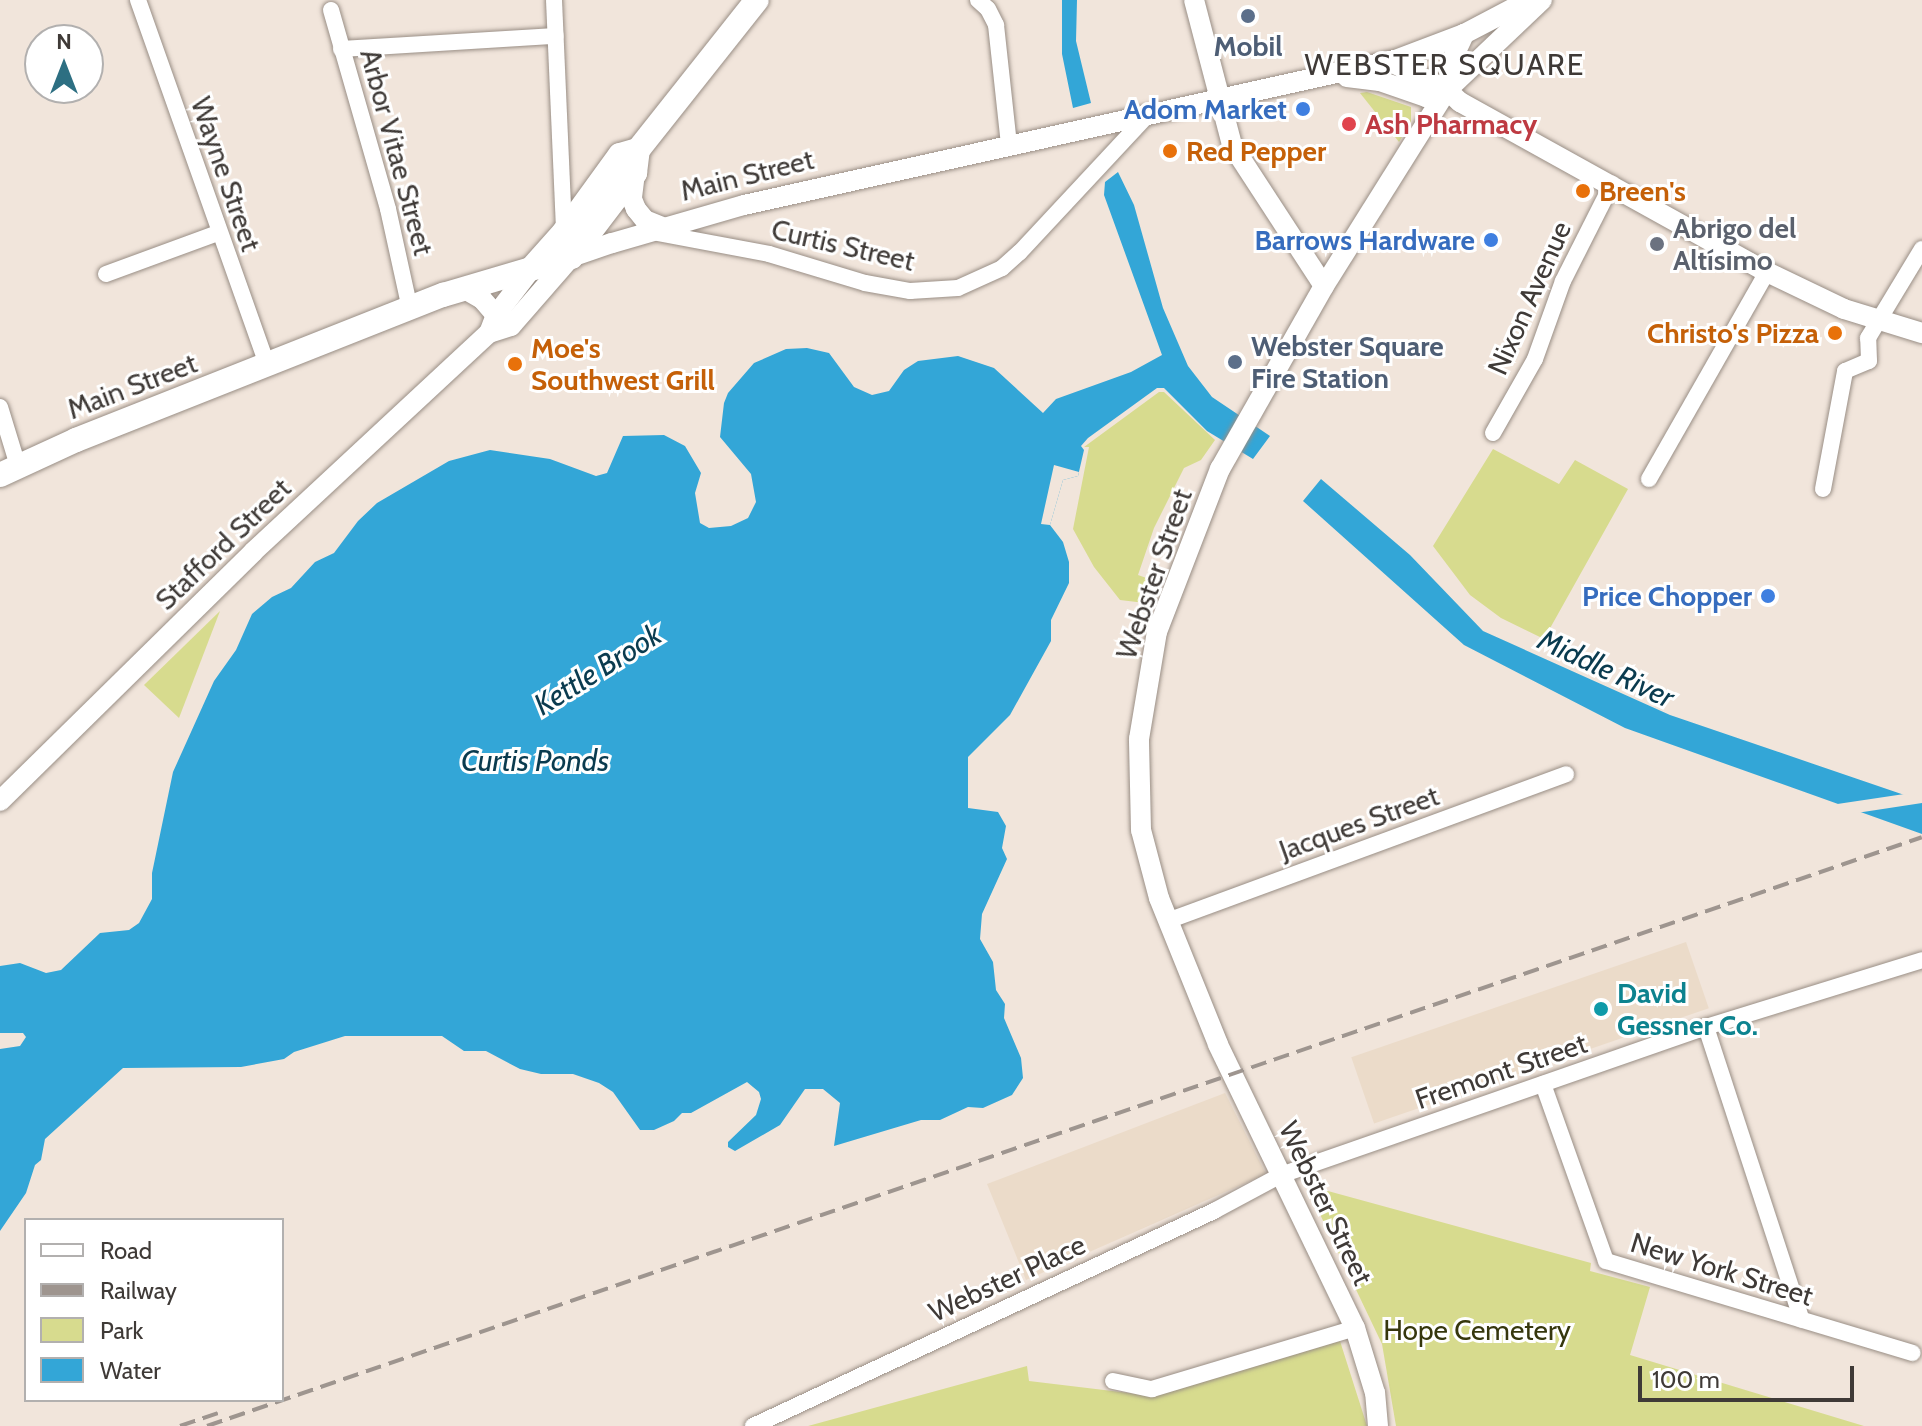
<!DOCTYPE html>
<meta charset="utf-8">
<style>
body{margin:0}
#map{position:relative;width:1922px;height:1426px;overflow:hidden;background:#f1e5db;font-family:Cabin,sans-serif}
div>[style]{position:absolute}
.industrial>*{inset:0;background:#ebdbc9;transform-origin:0 0}
.green>*{inset:0;background:#d7db8e}
.water>*{inset:0;background:#33a6d7}
.pier>*{inset:0;background:#f1e5db}
.roads{filter:drop-shadow(0 0 2px #998e85) drop-shadow(0 0 2px #998e85)}
.minor>*{height:16px;margin:-8px;padding:0 8px;transform-origin:8px;border-radius:8px;background:#fff}
.major>*{height:20px;margin:-10px;padding:0 10px;transform-origin:10px;border-radius:10px;background:#fff}
.highway>*{height:24px;margin:-12px;padding:0 12px;transform-origin:12px;border-radius:12px;background:#fff}
.rail>*{height:4px;margin-top:-2px;transform-origin:0;background:repeating-linear-gradient(90deg,#9e958f 0 16px,transparent 0 24px)}
.dots>*{width:22px;height:22px;translate:-50% -50%;box-sizing:border-box;border:4px solid #fff;border-radius:50%}
span{translate:-50% -50%;white-space:nowrap;text-align:center;line-height:1.15;-webkit-text-stroke:6px #fff;paint-order:stroke}
.service-label{font-size:28px;color:#4e5e75;font-weight:700}
.left{translate:0 -50%;text-align:left}
.shop-label{font-size:28px;color:#366cbe;font-weight:700}
.right{translate:-100% -50%;text-align:right}
.health-label{font-size:28px;color:#be3a42;font-weight:700}
.food-label{font-size:28px;color:#c56008;font-weight:700}
.street-label{font-size:28px;color:#3f3a37}
.worship-label{font-size:28px;color:#5b616d;font-weight:700}
.culture-label{font-size:28px;color:#0d838f;font-weight:700}
.park-label{font-size:28px;color:#36370d}
.neighbourhood-label{font-size:30px;color:#3f3a37;letter-spacing:2px}
.water-label{font-size:30px;color:#0a3b4f;font-style:italic}
.legend{position:absolute;left:24px;top:1218px;width:260px;height:184px;box-sizing:border-box;background:#fff;border:2px solid #b2b0af;margin:0;padding:10px 14px;list-style:none;font-size:24px;color:#3f3a37}
.legend li{display:flex;align-items:center;gap:16px;height:40px}
.legend b{width:40px;border:2px solid #b2b0af}
.north{position:absolute;left:24px;top:24px;width:80px;height:80px;box-sizing:border-box;background:#fff;border:2px solid #b2b0af;border-radius:50%;rotate:0deg;font-size:22px;font-weight:700;line-height:32px;text-align:center;color:#3f3a37}
.north::after{content:'';display:block;margin:auto;width:28px;height:36px;background:#2d6f82;clip-path:polygon(50% 0,100% 100%,50% 72%,0 100%)}
.scale{position:absolute;left:1638px;top:1366px;width:216px;height:36px;box-sizing:border-box;border:4px solid #3f3a37;border-top:0;padding-left:10px;font-size:24px;line-height:28px;white-space:nowrap;color:#3f3a37;-webkit-text-stroke:6px #fff;paint-order:stroke}
</style>
<div id="map">
<div class="industrial">
<div style="left:1686px;top:942px;width:70px;height:354px;rotate:71deg"></div>
<div style="clip-path:polygon(1225px 1093px,1266px 1174px,1026px 1280px,987px 1184px)"></div>
</div>
<div class="green">
<div style="clip-path:polygon(1367px 92px,1411px 107px,1411px 122px,1399px 142px,1360px 93px)"></div>
<div style="clip-path:polygon(1159px 392px,1164px 392px,1215px 440px,1201px 460px,1184px 468px,1154px 528px,1138px 575px,1152px 580px,1145px 603px,1120px 600px,1094px 567px,1073px 529px,1089px 447px,1084px 447px)"></div>
<div style="clip-path:polygon(1493px 449px,1559px 484px,1575px 460px,1628px 489px,1544px 639px,1501px 618px,1470px 595px,1433px 546px)"></div>
<div style="clip-path:polygon(220px 611px,179px 718px,144px 685px)"></div>
<div style="clip-path:polygon(1306px 1185px,1591px 1263px,1590px 1271px,1650px 1287px,1630px 1355px,1864px 1426px,1396px 1426px,1382px 1344px)"></div>
<div style="clip-path:polygon(1340px 1341px,1367px 1426px,808px 1426px,1027px 1366px,1029px 1381px,1154px 1396px)"></div>
</div>
<div class="water">
<div style="clip-path:polygon(1062px 0,1077px 0,1076px 41px,1091px 103px,1073px 108px,1062px 54px)"></div>
<div style="clip-path:polygon(1118px 172px,1134px 205px,1163px 308px,1188px 366px,1212px 397px,1270px 436px,1253px 459px,1207px 431px,1164px 388px,1157px 388px,1088px 438px,1081px 446px,1084px 450px,1078px 476px,1063px 480px,1050px 525px,1063px 542px,1069px 562px,1069px 583px,1051px 620px,1051px 641px,1010px 715px,968px 757px,968px 808px,998px 812px,1006px 826px,1002px 848px,1007px 859px,982px 914px,980px 939px,993px 962px,996px 990px,1005px 1004px,1004px 1018px,1021px 1058px,1023px 1078px,1012px 1095px,983px 1108px,968px 1107px,940px 1120px,921px 1120px,834px 1146px,840px 1103px,823px 1089px,805px 1089px,780px 1125px,735px 1151px,728px 1147px,728px 1142px,756px 1115px,761px 1099px,759px 1092px,747px 1082px,691px 1113px,682px 1113px,674px 1121px,654px 1130px,640px 1130px,613px 1092px,599px 1083px,573px 1074px,541px 1074px,520px 1069px,486px 1051px,464px 1051px,442px 1036px,345px 1036px,294px 1052px,284px 1059px,241px 1067px,123px 1068px,45px 1139px,41px 1160px,35px 1165px,26px 1193px,0 1231px,0 1049px,20px 1046px,26px 1037px,23px 1033px,0 1033px,0 966px,20px 963px,46px 973px,61px 970px,100px 933px,129px 930px,139px 923px,152px 899px,152px 873px,173px 772px,214px 681px,236px 650px,252px 614px,272px 597px,291px 588px,315px 562px,334px 553px,358px 521px,377px 503px,449px 461px,490px 450px,550px 459px,596px 476px,607px 473px,623px 436px,664px 435px,685px 446px,701px 473px,695px 493px,700px 523px,709px 528px,731px 526px,748px 518px,756px 502px,751px 474px,720px 437px,724px 403px,728px 393px,754px 363px,786px 349px,807px 348px,829px 353px,854px 387px,872px 395px,889px 391px,904px 370px,918px 361px,958px 356px,994px 368px,1043px 413px,1056px 399px,1131px 372px,1162px 355px,1104px 195px,1105px 182px)"></div>
<div style="clip-path:polygon(1321px 479px,1410px 555px,1483px 631px,1670px 715px,1922px 801px,1922px 834px,1625px 728px,1464px 645px,1303px 501px)"></div>
</div>
<div class="pier">
<div style="clip-path:polygon(1054px 465px,1079px 472px,1078px 476px,1063px 480px,1050px 525px,1041px 524px)"></div>
<div style="clip-path:polygon(1911px 793px,1922px 797px,1922px 803px,1850px 814px,1824px 806px)"></div>
</div>
<div class="roads">
<div class="minor">
<div style="left:138px;top:0;width:387px;rotate:70.5deg"></div>
<div style="left:554px;top:0;width:230px;rotate:87.5deg"></div>
<div style="left:978px;top:0;width:13px;rotate:42deg"></div>
<div style="left:988px;top:9px;width:18px;rotate:63deg"></div>
<div style="left:996px;top:25px;width:121px;rotate:83.8deg"></div>
<div style="left:331px;top:10px;width:207px;rotate:74deg"></div>
<div style="left:388px;top:209px;width:102px;rotate:77.6deg"></div>
<div style="left:341px;top:49px;width:215px;rotate:-3.5deg"></div>
<div style="left:652px;top:232px;width:119px;rotate:10.6deg"></div>
<div style="left:769px;top:254px;width:100px;rotate:16.8deg"></div>
<div style="left:865px;top:283px;width:46px;rotate:10.1deg"></div>
<div style="left:910px;top:291px;width:48px;rotate:-3.6deg"></div>
<div style="left:958px;top:288px;width:48px;rotate:-24.4deg"></div>
<div style="left:1002px;top:268px;width:24px;rotate:-42deg"></div>
<div style="left:1020px;top:252px;width:186px;rotate:-47deg"></div>
<div style="left:106px;top:274px;width:119px;rotate:-20.1deg"></div>
<div style="left:0;top:407px;width:62px;rotate:73deg"></div>
<div style="left:1493px;top:433px;width:85px;rotate:-60.4deg"></div>
<div style="left:1535px;top:359px;width:83px;rotate:-70.3deg"></div>
<div style="left:1563px;top:281px;width:109px;rotate:-63.2deg"></div>
<div style="left:1649px;top:479px;width:238px;rotate:-60.3deg"></div>
<div style="left:1823px;top:489px;width:120px;rotate:-79.4deg"></div>
<div style="left:1845px;top:371px;width:26px;rotate:-23deg"></div>
<div style="left:1869px;top:361px;width:23px;rotate:-92deg"></div>
<div style="left:1868px;top:338px;width:104px;rotate:-58.8deg"></div>
<div style="left:1170px;top:920px;width:422px;rotate:-20.2deg"></div>
<div style="left:1706px;top:1027px;width:308px;rotate:71.9deg"></div>
<div style="left:1543px;top:1084px;width:188px;rotate:70.4deg"></div>
<div style="left:1606px;top:1261px;width:320px;rotate:16.7deg"></div>
<div style="left:1113px;top:1381px;width:40px;rotate:12deg"></div>
<div style="left:1152px;top:1389px;width:212px;rotate:-16.7deg"></div>
<div style="left:753px;top:1426px;width:509px;rotate:-25deg"></div>
<div style="left:1214px;top:1211px;width:76px;rotate:-28.2deg"></div>
<div style="left:1281px;top:1175px;width:450px;rotate:-19.2deg"></div>
<div style="left:1706px;top:1027px;width:226px;rotate:-17.2deg"></div>
</div>
<div class="major">
<div style="left:1194px;top:0;width:150px;rotate:75.3deg"></div>
<div style="left:1232px;top:145px;width:168px;rotate:56.9deg"></div>
<div style="left:1389px;top:61px;width:65px;rotate:26.6deg"></div>
<div style="left:1447px;top:90px;width:18px;rotate:43deg"></div>
<div style="left:1460px;top:102px;width:351px;rotate:29deg"></div>
<div style="left:1767px;top:272px;width:85px;rotate:25.7deg"></div>
<div style="left:1844px;top:309px;width:82px;rotate:17.1deg"></div>
<div style="left:1347px;top:77px;width:33px;rotate:7deg"></div>
<div style="left:1380px;top:81px;width:49px;rotate:19.2deg"></div>
<div style="left:1426px;top:97px;width:22px;rotate:-18deg"></div>
<div style="left:1447px;top:90px;width:30px;rotate:-81deg"></div>
<div style="left:1452px;top:60px;width:29px;rotate:-65deg"></div>
<div style="left:635px;top:173px;width:26px;rotate:97deg"></div>
<div style="left:632px;top:199px;width:11px;rotate:68deg"></div>
<div style="left:636px;top:209px;width:14px;rotate:51deg"></div>
<div style="left:645px;top:220px;width:22px;rotate:22deg"></div>
<div style="left:463px;top:288px;width:22px;rotate:30deg"></div>
<div style="left:482px;top:299px;width:21px;rotate:49deg"></div>
<div style="left:489px;top:333px;width:23px;rotate:-18deg"></div>
<div style="left:511px;top:326px;width:91px;rotate:-49deg"></div>
<div style="left:571px;top:257px;width:43px;rotate:-18.9deg"></div>
<div style="left:612px;top:243px;width:137px;rotate:-16.1deg"></div>
<div style="left:744px;top:205px;width:667px;rotate:-12.56deg"></div>
<div style="left:1395px;top:60px;width:74px;rotate:-20.6deg"></div>
<div style="left:1464px;top:34px;width:73px;rotate:-27.6deg"></div>
<div style="left:0;top:801px;width:355px;rotate:-44.5deg"></div>
<div style="left:253px;top:552px;width:322px;rotate:-42.9deg"></div>
<div style="left:489px;top:333px;width:19px;rotate:-69deg"></div>
<div style="left:496px;top:315px;width:59px;rotate:-52.5deg"></div>
<div style="left:1378px;top:1426px;width:33px;rotate:-95deg"></div>
<div style="left:1375px;top:1393px;width:68px;rotate:-107.1deg"></div>
<div style="left:1355px;top:1328px;width:315px;rotate:-115.8deg"></div>
<div style="left:1218px;top:1044px;width:157px;rotate:-112deg"></div>
<div style="left:1159px;top:898px;width:70px;rotate:-104.8deg"></div>
<div style="left:1141px;top:830px;width:91px;rotate:-91.3deg"></div>
<div style="left:1139px;top:739px;width:109px;rotate:-80.5deg"></div>
<div style="left:1157px;top:632px;width:175px;rotate:-68.9deg"></div>
<div style="left:1220px;top:469px;width:210px;rotate:-60.4deg"></div>
<div style="left:1324px;top:286px;width:231px;rotate:-57.9deg"></div>
<div style="left:1447px;top:90px;width:131px;rotate:-43.5deg"></div>
</div>
<div class="highway">
<div style="left:532px;top:268px;width:48px;rotate:-48.4deg"></div>
<div style="left:564px;top:232px;width:95px;rotate:-54deg"></div>
<div style="left:620px;top:155px;width:19px;rotate:-16deg"></div>
<div style="left:0;top:475px;width:84px;rotate:-24.7deg"></div>
<div style="left:76px;top:440px;width:395px;rotate:-21.6deg"></div>
<div style="left:443px;top:295px;width:134px;rotate:-16.5deg"></div>
<div style="left:571px;top:257px;width:106px;rotate:-52.7deg"></div>
<div style="left:635px;top:173px;width:23px;rotate:-83deg"></div>
<div style="left:638px;top:150px;width:191px;rotate:-51.6deg"></div>
</div>
</div>
<div class="rail">
<div style="left:180px;top:1426px;width:40px;rotate:-18.9deg"></div>
<div style="left:207px;top:1426px;width:1813px;rotate:-18.95deg"></div>
</div>
<div class="dots">
<div style="left:1248px;top:16px;background:#5c6f8a"></div>
<div style="left:1303px;top:109px;background:#3f7fe0"></div>
<div style="left:1349px;top:124px;background:#e0444e"></div>
<div style="left:1170px;top:151px;background:#e8710a"></div>
<div style="left:1583px;top:191px;background:#e8710a"></div>
<div style="left:1491px;top:240px;background:#3f7fe0"></div>
<div style="left:1657px;top:244px;background:#6b7280"></div>
<div style="left:1835px;top:333px;background:#e8710a"></div>
<div style="left:1235px;top:362px;background:#5c6f8a"></div>
<div style="left:515px;top:364px;background:#e8710a"></div>
<div style="left:1768px;top:596px;background:#3f7fe0"></div>
<div style="left:1601px;top:1009px;background:#0f9aa8"></div>
</div>
<div class="service-label">
<span style="left:1248px;top:46px">Mobil</span>
<span class="left" style="left:1251px;top:362px">Webster Square<br>Fire Station</span>
</div>
<div class="shop-label">
<span class="right" style="left:1287px;top:109px">Adom Market</span>
<span class="right" style="left:1475px;top:240px">Barrows Hardware</span>
<span class="right" style="left:1752px;top:596px">Price Chopper</span>
</div>
<div class="health-label">
<span class="left" style="left:1365px;top:124px">Ash Pharmacy</span>
</div>
<div class="food-label">
<span class="left" style="left:1186px;top:151px">Red Pepper</span>
<span class="left" style="left:1599px;top:191px">Breen's</span>
<span class="right" style="left:1819px;top:333px">Christo's Pizza</span>
<span class="left" style="left:531px;top:364px">Moe's<br>Southwest Grill</span>
</div>
<div class="street-label">
<span style="left:397px;top:152px;rotate:75deg">Arbor Vitae Street</span>
<span style="left:226px;top:174px;rotate:71deg">Wayne Street</span>
<span style="left:747px;top:175px;rotate:-14deg">Main Street</span>
<span style="left:843px;top:245px;rotate:13deg">Curtis Street</span>
<span style="left:1529px;top:298px;rotate:-66deg">Nixon Avenue</span>
<span style="left:132px;top:386px;rotate:-21deg">Main Street</span>
<span style="left:223px;top:544px;rotate:-44deg">Stafford Street</span>
<span style="left:1154px;top:574px;rotate:-71deg">Webster Street</span>
<span style="left:1359px;top:823px;rotate:-20deg">Jacques Street</span>
<span style="left:1501px;top:1071px;rotate:-19deg">Fremont Street</span>
<span style="left:1326px;top:1203px;rotate:64deg">Webster Street</span>
<span style="left:1722px;top:1269px;rotate:17deg">New York Street</span>
<span style="left:1007px;top:1278px;rotate:-25deg">Webster Place</span>
</div>
<div class="worship-label">
<span class="left" style="left:1673px;top:244px">Abrigo del<br>Altísimo</span>
</div>
<div class="culture-label">
<span class="left" style="left:1617px;top:1009px">David<br>Gessner Co.</span>
</div>
<div class="park-label">
<span style="left:1477px;top:1330px">Hope Cemetery</span>
</div>
<div class="neighbourhood-label">
<span style="left:1445px;top:65px">WEBSTER SQUARE</span>
</div>
<div class="water-label">
<span style="left:1606px;top:669px;rotate:25deg">Middle River</span>
<span style="left:598px;top:670px;rotate:-32deg">Kettle Brook</span>
<span style="left:535px;top:761px">Curtis Ponds</span>
</div>
<ul class="legend">
<li><b style="height:10px;background:#fff"></b>Road</li>
<li><b style="height:10px;background:#9e958f"></b>Railway</li>
<li><b style="height:22px;background:#d7db8e"></b>Park</li>
<li><b style="height:22px;background:#33a6d7"></b>Water</li>
</ul>
<div class="north">N</div>
<div class="scale">100 m</div>
</div>
